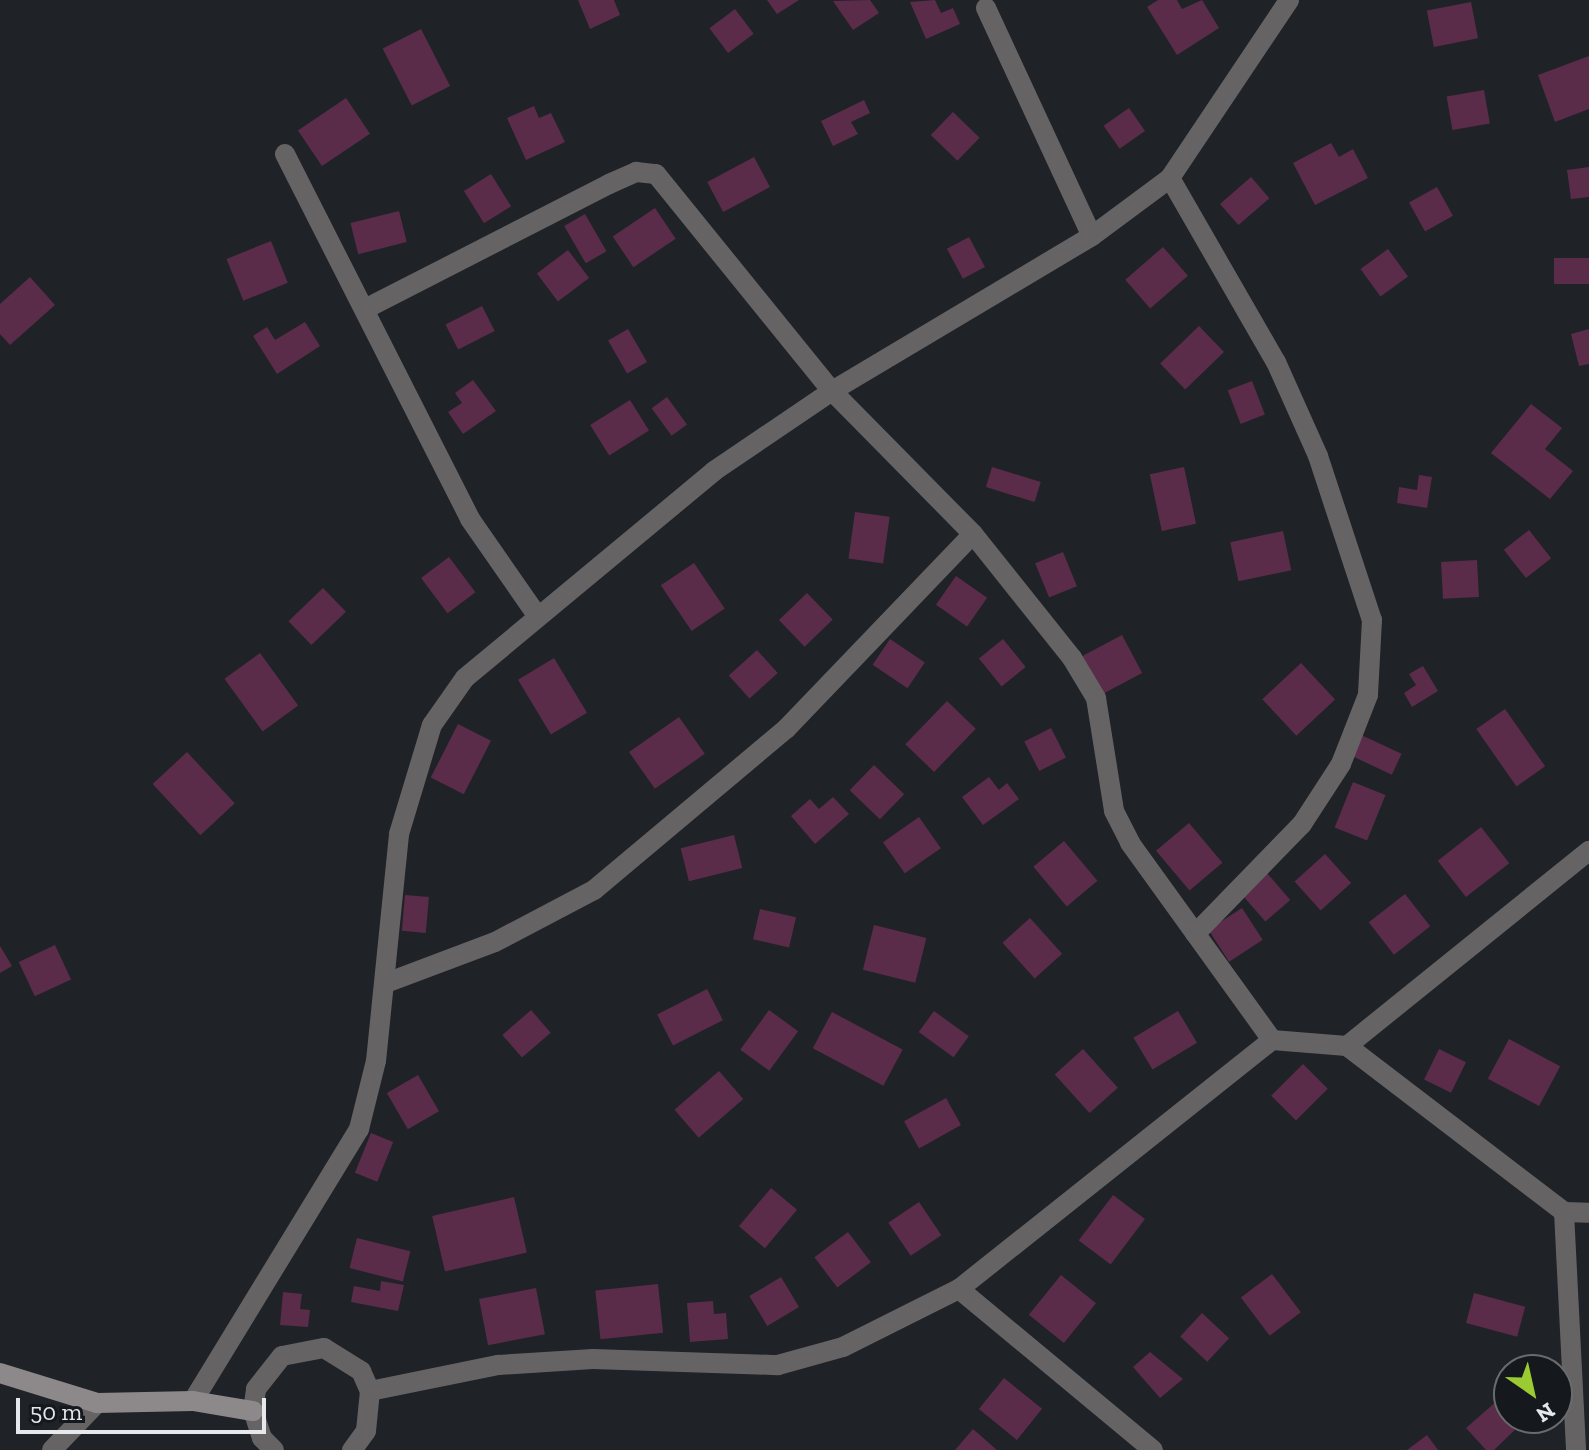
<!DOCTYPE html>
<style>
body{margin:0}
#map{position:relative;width:1589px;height:1450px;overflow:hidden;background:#1f2226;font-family:"Zilla Slab",serif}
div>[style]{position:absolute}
.building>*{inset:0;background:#5a2c4a;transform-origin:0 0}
.street>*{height:20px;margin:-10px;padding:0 10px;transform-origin:10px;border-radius:10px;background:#666365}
.secondary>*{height:20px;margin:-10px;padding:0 10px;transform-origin:10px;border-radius:10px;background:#8d898b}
span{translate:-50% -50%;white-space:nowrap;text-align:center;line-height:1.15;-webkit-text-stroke:8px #15191d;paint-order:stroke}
.north{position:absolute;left:1493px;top:1354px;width:80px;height:80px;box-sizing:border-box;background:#15191d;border:2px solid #696c6f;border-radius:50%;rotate:146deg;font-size:22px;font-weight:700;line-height:32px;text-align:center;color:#e6e8eb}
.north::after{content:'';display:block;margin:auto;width:28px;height:36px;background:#9bcb33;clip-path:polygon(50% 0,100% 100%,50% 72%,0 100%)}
.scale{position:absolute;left:16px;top:1398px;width:250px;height:36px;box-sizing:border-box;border:4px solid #e6e8eb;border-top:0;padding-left:10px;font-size:24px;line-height:28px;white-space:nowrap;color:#e6e8eb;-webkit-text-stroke:6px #15191d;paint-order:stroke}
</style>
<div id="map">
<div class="building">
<div style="clip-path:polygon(578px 0,614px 0,620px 15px,590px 29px)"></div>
<div style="clip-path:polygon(767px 0,799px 0,777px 14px)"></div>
<div style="clip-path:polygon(870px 0,879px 13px,853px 30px,833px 1px)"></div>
<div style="clip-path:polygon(935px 0,941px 13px,953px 8px,960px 24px,926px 39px,910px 2px)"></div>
<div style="clip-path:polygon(1158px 0,1177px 0,1182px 9px,1202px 0,1219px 28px,1177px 55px,1147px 7px)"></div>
<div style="left:1471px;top:2px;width:37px;height:45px;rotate:79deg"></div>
<div style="left:735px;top:9px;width:31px;height:32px;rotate:53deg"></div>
<div style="left:421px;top:29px;width:64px;height:43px;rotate:63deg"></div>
<div style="clip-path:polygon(1589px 56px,1589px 109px,1555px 122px,1538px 75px)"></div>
<div style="left:1484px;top:90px;width:34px;height:38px;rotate:80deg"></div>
<div style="left:346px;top:98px;width:43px;height:58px;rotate:56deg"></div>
<div style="clip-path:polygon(864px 100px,870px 113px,851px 122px,858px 134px,833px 146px,821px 121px)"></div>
<div style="clip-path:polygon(534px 106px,539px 118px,551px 113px,565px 142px,526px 160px,507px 118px)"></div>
<div style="left:1129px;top:108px;width:28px;height:31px;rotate:55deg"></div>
<div style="left:953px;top:112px;width:37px;height:32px;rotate:44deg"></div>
<div style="clip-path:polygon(1331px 143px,1339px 157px,1353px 149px,1368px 178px,1315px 205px,1293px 163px)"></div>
<div style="left:754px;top:157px;width:34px;height:53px;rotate:62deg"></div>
<div style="clip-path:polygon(1589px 167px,1589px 197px,1571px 199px,1567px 170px)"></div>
<div style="left:491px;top:174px;width:38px;height:32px;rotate:58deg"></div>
<div style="left:1251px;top:177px;width:28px;height:41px;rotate:49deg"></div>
<div style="left:1437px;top:187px;width:33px;height:32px;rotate:61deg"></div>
<div style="left:655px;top:208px;width:37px;height:51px;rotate:56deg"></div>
<div style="left:399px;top:211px;width:32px;height:50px;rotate:76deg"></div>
<div style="left:585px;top:214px;width:43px;height:24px;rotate:60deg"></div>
<div style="left:969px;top:237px;width:34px;height:25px;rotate:62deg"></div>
<div style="left:271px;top:241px;width:45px;height:48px;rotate:68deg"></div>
<div style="left:1163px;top:247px;width:38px;height:50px;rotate:49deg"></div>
<div style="left:1388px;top:249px;width:34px;height:34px;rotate:54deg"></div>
<div style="left:568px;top:250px;width:35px;height:39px;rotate:53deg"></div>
<div style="left:1589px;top:258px;width:26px;height:35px;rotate:90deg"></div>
<div style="clip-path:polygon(30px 277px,55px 305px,10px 345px,0 334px,0 304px)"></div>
<div style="left:482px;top:306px;width:28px;height:41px;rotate:63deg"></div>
<div style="clip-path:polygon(305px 322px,320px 346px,277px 374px,253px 336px,267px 327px,275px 340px)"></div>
<div style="left:1199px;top:326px;width:36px;height:54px;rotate:46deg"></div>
<div style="left:628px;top:329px;width:38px;height:23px;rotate:60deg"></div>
<div style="clip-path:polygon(1589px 329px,1589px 364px,1579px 366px,1571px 334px)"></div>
<div style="clip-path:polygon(473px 380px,496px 411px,463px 434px,448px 412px,462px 403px,455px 393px)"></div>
<div style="left:1252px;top:381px;width:36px;height:26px;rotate:69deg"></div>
<div style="left:667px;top:397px;width:34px;height:19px;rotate:54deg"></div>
<div style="left:630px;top:400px;width:36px;height:47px;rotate:58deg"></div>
<div style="clip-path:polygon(1531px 404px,1562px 428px,1545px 449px,1573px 471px,1550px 499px,1491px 453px)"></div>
<div style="left:992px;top:467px;width:51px;height:21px;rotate:17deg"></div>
<div style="left:1184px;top:467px;width:58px;height:35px;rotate:78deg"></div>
<div style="clip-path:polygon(1419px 475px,1432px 477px,1427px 508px,1397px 503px,1399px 487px,1417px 490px)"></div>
<div style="left:855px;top:512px;width:35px;height:47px;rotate:8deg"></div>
<div style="left:1529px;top:530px;width:36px;height:32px;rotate:52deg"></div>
<div style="left:1283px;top:531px;width:40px;height:54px;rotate:78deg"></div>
<div style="left:1063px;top:552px;width:37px;height:30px;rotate:68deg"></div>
<div style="left:449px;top:557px;width:44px;height:35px;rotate:53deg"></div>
<div style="left:1477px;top:560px;width:37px;height:36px;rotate:87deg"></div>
<div style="left:694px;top:563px;width:55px;height:40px;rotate:56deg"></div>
<div style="left:956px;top:576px;width:38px;height:35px;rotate:35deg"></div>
<div style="left:323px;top:588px;width:33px;height:48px;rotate:46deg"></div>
<div style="left:807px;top:593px;width:37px;height:39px;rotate:46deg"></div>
<div style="left:1122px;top:635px;width:43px;height:47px;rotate:62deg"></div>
<div style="left:890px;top:639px;width:42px;height:31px;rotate:34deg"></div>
<div style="left:1003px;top:639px;width:36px;height:31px;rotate:51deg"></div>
<div style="left:757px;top:650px;width:31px;height:38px;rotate:48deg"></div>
<div style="left:260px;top:653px;width:65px;height:44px;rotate:54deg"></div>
<div style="left:554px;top:658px;width:64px;height:42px;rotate:59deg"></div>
<div style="left:1301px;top:663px;width:50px;height:53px;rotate:47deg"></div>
<div style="clip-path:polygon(1423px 666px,1438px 691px,1412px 707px,1404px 693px,1416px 685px,1409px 674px)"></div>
<div style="left:947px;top:701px;width:40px;height:60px;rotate:44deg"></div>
<div style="left:1505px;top:709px;width:70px;height:35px;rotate:55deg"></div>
<div style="left:679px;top:717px;width:45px;height:61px;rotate:55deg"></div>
<div style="left:458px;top:724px;width:37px;height:60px;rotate:27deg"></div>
<div style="left:1051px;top:728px;width:33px;height:30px;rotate:63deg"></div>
<div style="left:1359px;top:734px;width:47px;height:23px;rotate:25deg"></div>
<div style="left:187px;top:752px;width:70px;height:47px;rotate:47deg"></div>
<div style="left:874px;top:765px;width:42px;height:35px;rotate:44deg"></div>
<div style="clip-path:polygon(989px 777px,999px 790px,1007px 783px,1019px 799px,983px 825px,962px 797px)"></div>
<div style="left:1353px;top:782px;width:35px;height:49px;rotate:22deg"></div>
<div style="clip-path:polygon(833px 797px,849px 814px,815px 844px,791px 816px,810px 799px,819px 809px)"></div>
<div style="left:919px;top:817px;width:38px;height:44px;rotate:55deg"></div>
<div style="left:1189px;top:823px;width:52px;height:43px;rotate:50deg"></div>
<div style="left:1481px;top:827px;width:46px;height:55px;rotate:52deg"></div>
<div style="left:734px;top:835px;width:34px;height:55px;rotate:76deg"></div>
<div style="left:1064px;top:841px;width:52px;height:40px;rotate:50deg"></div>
<div style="left:1325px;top:854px;width:39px;height:41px;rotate:48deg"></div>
<div style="left:1266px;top:872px;width:37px;height:33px;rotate:49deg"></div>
<div style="left:1405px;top:894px;width:41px;height:46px;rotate:52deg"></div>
<div style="left:405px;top:895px;width:24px;height:36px;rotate:5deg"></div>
<div style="left:1242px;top:908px;width:38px;height:40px;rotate:57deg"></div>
<div style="left:760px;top:909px;width:37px;height:31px;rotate:13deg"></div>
<div style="left:1030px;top:918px;width:48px;height:37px;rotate:48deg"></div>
<div style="left:874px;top:925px;width:54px;height:46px;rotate:14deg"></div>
<div style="left:55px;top:945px;width:38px;height:40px;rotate:65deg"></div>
<div style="clip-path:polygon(0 946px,12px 966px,0 973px)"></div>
<div style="left:707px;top:989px;width:35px;height:56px;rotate:63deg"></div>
<div style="left:531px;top:1010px;width:30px;height:38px;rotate:49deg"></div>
<div style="left:769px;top:1010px;width:36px;height:49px;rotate:36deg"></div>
<div style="left:934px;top:1011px;width:43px;height:26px;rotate:36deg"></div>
<div style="left:1178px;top:1011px;width:37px;height:52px;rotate:59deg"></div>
<div style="left:832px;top:1012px;width:80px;height:41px;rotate:28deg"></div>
<div style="left:1509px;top:1039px;width:58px;height:45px;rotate:28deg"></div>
<div style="left:1083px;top:1049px;width:52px;height:38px;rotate:48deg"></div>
<div style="left:1439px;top:1049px;width:30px;height:34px;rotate:26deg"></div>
<div style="left:1303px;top:1064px;width:35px;height:45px;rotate:45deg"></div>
<div style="left:719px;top:1071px;width:37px;height:59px;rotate:49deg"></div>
<div style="left:418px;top:1075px;width:42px;height:36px;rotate:60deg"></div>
<div style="left:946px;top:1098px;width:31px;height:48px;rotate:61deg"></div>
<div style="left:371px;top:1133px;width:24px;height:43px;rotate:22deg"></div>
<div style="left:771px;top:1188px;width:34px;height:50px;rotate:40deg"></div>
<div style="left:1113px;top:1195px;width:40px;height:57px;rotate:37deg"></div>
<div style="left:514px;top:1197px;width:57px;height:84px;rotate:77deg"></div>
<div style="left:919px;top:1202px;width:40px;height:37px;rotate:56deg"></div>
<div style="left:848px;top:1232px;width:38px;height:42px;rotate:53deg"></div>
<div style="left:357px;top:1238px;width:55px;height:31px;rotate:14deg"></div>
<div style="left:1272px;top:1274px;width:48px;height:39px;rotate:53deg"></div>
<div style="left:1061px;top:1275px;width:45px;height:51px;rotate:39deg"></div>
<div style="left:781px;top:1277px;width:35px;height:37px;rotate:59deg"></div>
<div style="clip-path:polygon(381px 1281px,404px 1285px,398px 1311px,351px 1302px,354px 1286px,380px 1291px)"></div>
<div style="left:658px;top:1284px;width:49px;height:63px;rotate:84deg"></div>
<div style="left:536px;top:1288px;width:47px;height:58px;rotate:79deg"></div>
<div style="clip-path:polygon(283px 1292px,302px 1294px,300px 1309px,310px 1310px,308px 1327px,280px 1325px)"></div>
<div style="left:1474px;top:1293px;width:53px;height:31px;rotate:15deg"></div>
<div style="clip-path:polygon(713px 1301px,714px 1314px,726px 1313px,728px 1339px,690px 1342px,687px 1303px)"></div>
<div style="left:1202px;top:1313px;width:37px;height:32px;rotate:43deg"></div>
<div style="clip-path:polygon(1150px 1352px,1183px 1379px,1160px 1398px,1133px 1367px)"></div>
<div style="left:1004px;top:1378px;width:49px;height:40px;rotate:39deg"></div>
<div style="clip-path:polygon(1498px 1400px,1520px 1425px,1494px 1450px,1486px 1450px,1466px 1428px)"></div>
<div style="clip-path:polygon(973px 1429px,997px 1450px,955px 1450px)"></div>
<div style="clip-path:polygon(1427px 1435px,1438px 1450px,1407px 1450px)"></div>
</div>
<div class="street">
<div style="left:986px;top:8px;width:251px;rotate:65.1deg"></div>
<div style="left:285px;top:154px;width:409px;rotate:63.1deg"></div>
<div style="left:470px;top:519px;width:116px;rotate:55.2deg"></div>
<div style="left:1170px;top:178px;width:212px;rotate:60.1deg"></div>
<div style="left:1276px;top:362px;width:103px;rotate:65.9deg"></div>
<div style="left:1318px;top:456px;width:173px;rotate:71.8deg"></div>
<div style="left:1372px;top:620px;width:75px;rotate:93.1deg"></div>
<div style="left:1368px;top:695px;width:74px;rotate:111.4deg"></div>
<div style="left:1341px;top:764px;width:72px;rotate:123deg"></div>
<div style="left:1302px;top:824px;width:153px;rotate:134.2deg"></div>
<div style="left:365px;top:309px;width:274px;rotate:-27.1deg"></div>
<div style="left:609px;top:184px;width:30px;rotate:-24deg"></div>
<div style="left:636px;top:172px;width:20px;rotate:6deg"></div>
<div style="left:656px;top:174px;width:279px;rotate:51deg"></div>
<div style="left:832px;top:391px;width:201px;rotate:45.4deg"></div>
<div style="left:973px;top:534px;width:159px;rotate:51.4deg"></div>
<div style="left:1072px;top:658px;width:47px;rotate:59deg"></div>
<div style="left:1096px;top:698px;width:114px;rotate:80.9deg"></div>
<div style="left:1114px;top:811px;width:36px;rotate:63deg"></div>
<div style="left:1130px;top:843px;width:243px;rotate:54.2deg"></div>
<div style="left:386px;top:983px;width:116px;rotate:-20.6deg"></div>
<div style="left:495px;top:942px;width:112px;rotate:-27.7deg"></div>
<div style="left:594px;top:890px;width:251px;rotate:-40deg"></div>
<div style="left:786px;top:729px;width:270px;rotate:-46.2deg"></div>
<div style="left:1347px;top:1046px;width:273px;rotate:37.4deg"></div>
<div style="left:1564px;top:1212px;width:25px;rotate:2deg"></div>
<div style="left:1564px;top:1212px;width:238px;rotate:87.1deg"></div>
<div style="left:959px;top:1289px;width:252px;rotate:39.7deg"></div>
<div style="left:370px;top:1391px;width:131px;rotate:-11.5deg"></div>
<div style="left:498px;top:1365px;width:95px;rotate:-3.6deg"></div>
<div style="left:593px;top:1359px;width:185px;rotate:1.9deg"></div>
<div style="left:778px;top:1365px;width:67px;rotate:-15.5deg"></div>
<div style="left:843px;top:1347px;width:130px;rotate:-26.6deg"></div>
<div style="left:959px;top:1289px;width:400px;rotate:-38.5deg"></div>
<div style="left:1272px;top:1040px;width:75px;rotate:4.6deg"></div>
<div style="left:1347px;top:1046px;width:311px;rotate:-38.9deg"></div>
<div style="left:193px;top:1401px;width:319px;rotate:-58.6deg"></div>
<div style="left:359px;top:1129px;width:70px;rotate:-76deg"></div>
<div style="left:376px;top:1061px;width:228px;rotate:-84.2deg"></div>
<div style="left:399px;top:834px;width:114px;rotate:-73.2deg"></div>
<div style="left:432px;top:725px;width:57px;rotate:-54.9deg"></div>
<div style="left:465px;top:678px;width:324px;rotate:-39.7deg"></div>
<div style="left:714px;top:471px;width:143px;rotate:-34.1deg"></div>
<div style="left:832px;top:391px;width:303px;rotate:-30.8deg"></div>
<div style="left:1092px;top:236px;width:97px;rotate:-36.6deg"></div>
<div style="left:1170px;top:178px;width:214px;rotate:-56.2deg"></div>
<div style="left:52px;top:1450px;width:65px;rotate:-46.2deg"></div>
<div style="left:274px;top:1450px;width:17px;rotate:-135deg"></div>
<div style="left:262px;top:1438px;width:28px;rotate:-108deg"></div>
<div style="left:253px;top:1411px;width:22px;rotate:-82deg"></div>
<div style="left:256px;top:1389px;width:42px;rotate:-51.8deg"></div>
<div style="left:282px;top:1356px;width:43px;rotate:-10.8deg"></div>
<div style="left:324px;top:1348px;width:44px;rotate:31.9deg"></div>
<div style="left:361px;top:1371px;width:22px;rotate:66deg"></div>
<div style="left:370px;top:1391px;width:40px;rotate:95.7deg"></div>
<div style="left:366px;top:1431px;width:24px;rotate:126deg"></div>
</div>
<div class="secondary">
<div style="left:0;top:1373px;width:102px;rotate:17.2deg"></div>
<div style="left:97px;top:1403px;width:96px;rotate:-1.2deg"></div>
<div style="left:193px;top:1401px;width:61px;rotate:9.5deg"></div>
</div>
<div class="north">N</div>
<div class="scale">50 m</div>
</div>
